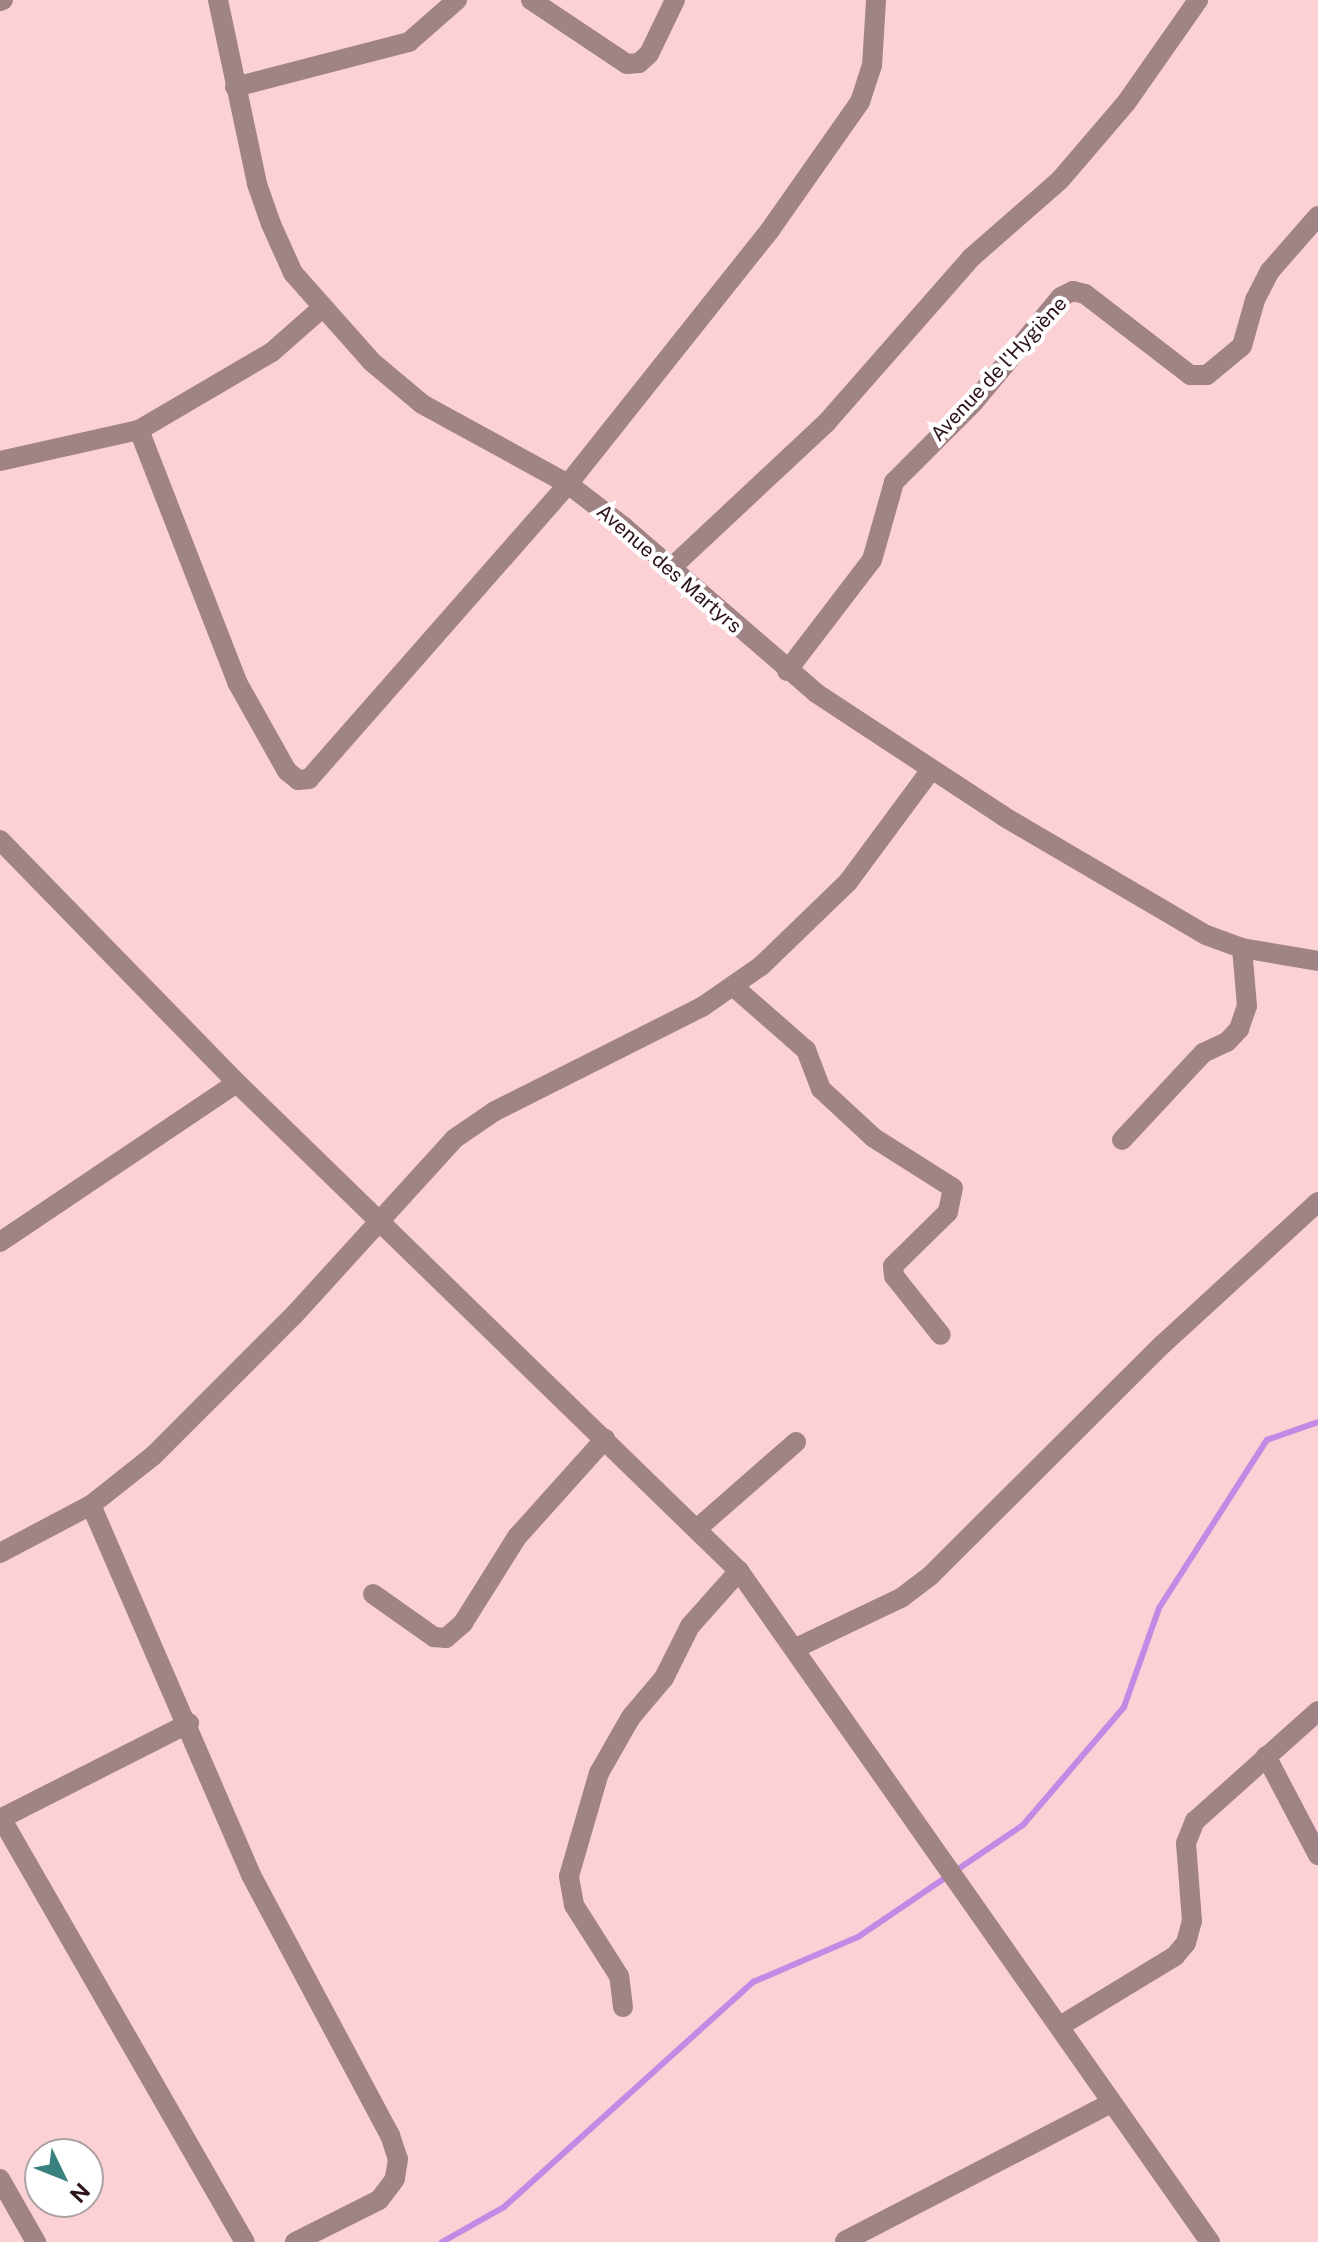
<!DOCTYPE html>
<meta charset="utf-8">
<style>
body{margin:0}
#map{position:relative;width:1318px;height:2242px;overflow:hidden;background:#fcd1d5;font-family:"Public Sans",sans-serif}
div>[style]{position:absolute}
.stream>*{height:6px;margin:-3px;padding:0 3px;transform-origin:3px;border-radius:3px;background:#c28ae4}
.minor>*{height:20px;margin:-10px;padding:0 10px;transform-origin:10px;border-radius:10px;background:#a08385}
span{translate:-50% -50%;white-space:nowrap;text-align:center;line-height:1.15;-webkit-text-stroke:8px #fff;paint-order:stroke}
.street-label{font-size:20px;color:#2d1418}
.north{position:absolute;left:24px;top:2138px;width:80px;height:80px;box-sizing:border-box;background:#fff;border:2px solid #aba1a3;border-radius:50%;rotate:133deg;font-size:22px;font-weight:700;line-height:32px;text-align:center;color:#2d1418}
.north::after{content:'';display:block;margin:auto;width:28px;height:36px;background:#38817e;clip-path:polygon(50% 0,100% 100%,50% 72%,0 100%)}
</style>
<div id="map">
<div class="stream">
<div style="left:442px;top:2242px;width:71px;rotate:-29.4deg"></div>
<div style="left:504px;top:2207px;width:336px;rotate:-42.1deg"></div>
<div style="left:753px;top:1982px;width:114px;rotate:-23.2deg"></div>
<div style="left:858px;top:1937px;width:199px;rotate:-34.2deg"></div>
<div style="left:1023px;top:1825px;width:155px;rotate:-49.4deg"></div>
<div style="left:1124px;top:1707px;width:105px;rotate:-70.5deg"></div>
<div style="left:1159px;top:1608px;width:200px;rotate:-57.3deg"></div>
<div style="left:1267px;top:1440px;width:54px;rotate:-19.4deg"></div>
</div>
<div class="minor">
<div style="left:218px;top:0;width:188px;rotate:78deg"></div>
<div style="left:257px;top:184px;width:42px;rotate:70.7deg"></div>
<div style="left:271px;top:224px;width:54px;rotate:65.8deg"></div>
<div style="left:293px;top:273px;width:119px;rotate:48.4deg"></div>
<div style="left:372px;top:362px;width:65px;rotate:40deg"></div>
<div style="left:422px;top:404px;width:166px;rotate:28.7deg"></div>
<div style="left:568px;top:484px;width:71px;rotate:37.5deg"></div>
<div style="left:624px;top:527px;width:254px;rotate:40.8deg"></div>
<div style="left:816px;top:693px;width:224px;rotate:33.3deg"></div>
<div style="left:1003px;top:816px;width:235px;rotate:30.4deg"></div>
<div style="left:1206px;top:935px;width:38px;rotate:20deg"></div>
<div style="left:1242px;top:948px;width:77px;rotate:9.7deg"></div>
<div style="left:531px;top:0;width:115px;rotate:33.7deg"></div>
<div style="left:627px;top:64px;width:12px;rotate:-5deg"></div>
<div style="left:639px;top:63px;width:13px;rotate:-42deg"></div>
<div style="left:649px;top:54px;width:60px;rotate:-64.3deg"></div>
<div style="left:0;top:1px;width:3px;rotate:-18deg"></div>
<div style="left:235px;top:87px;width:180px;rotate:-14.5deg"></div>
<div style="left:409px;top:42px;width:64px;rotate:-41.2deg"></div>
<div style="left:139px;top:430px;width:270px;rotate:68.7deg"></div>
<div style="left:237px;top:682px;width:102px;rotate:60.7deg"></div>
<div style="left:287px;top:771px;width:14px;rotate:39deg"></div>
<div style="left:298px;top:780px;width:11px;rotate:-5deg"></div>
<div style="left:309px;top:779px;width:393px;rotate:-48.7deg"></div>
<div style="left:568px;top:484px;width:325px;rotate:-51.5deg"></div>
<div style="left:770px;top:230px;width:156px;rotate:-54.9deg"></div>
<div style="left:860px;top:102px;width:38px;rotate:-72deg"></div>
<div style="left:872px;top:66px;width:66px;rotate:-86.5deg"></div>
<div style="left:0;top:461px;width:142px;rotate:-12.6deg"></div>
<div style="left:139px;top:430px;width:154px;rotate:-30.4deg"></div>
<div style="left:272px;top:352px;width:65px;rotate:-41.3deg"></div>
<div style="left:670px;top:569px;width:215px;rotate:-43.1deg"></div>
<div style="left:827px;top:422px;width:220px;rotate:-48.7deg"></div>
<div style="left:972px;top:257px;width:117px;rotate:-41.2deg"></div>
<div style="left:1060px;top:180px;width:101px;rotate:-49.4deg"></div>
<div style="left:1126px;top:103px;width:126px;rotate:-55deg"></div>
<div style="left:787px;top:671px;width:140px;rotate:-52.6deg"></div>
<div style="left:872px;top:560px;width:81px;rotate:-74.2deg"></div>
<div style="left:894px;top:482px;width:113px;rotate:-45deg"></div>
<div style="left:974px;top:402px;width:136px;rotate:-50.4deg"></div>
<div style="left:1061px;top:297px;width:13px;rotate:-27deg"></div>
<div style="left:1073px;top:291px;width:12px;rotate:14deg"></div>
<div style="left:1085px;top:294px;width:133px;rotate:37.6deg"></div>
<div style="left:1190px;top:375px;width:17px"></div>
<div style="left:1207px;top:375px;width:45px;rotate:-39.6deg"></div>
<div style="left:1242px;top:346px;width:48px;rotate:-74.2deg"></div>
<div style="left:1255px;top:300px;width:33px;rotate:-63deg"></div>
<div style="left:1270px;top:271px;width:73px;rotate:-48.9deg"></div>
<div style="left:0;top:840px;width:339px;rotate:45.7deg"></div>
<div style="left:237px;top:1083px;width:700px;rotate:44.19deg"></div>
<div style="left:739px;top:1571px;width:820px;rotate:54.93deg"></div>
<div style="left:734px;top:987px;width:96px;rotate:41.2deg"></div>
<div style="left:806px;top:1050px;width:42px;rotate:69deg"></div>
<div style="left:821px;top:1089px;width:72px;rotate:42.8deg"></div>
<div style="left:874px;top:1138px;width:93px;rotate:32.3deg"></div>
<div style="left:953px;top:1188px;width:25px;rotate:102deg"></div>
<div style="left:948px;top:1212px;width:77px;rotate:135.5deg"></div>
<div style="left:893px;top:1266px;width:10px;rotate:84deg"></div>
<div style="left:894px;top:1276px;width:75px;rotate:51.5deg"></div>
<div style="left:1122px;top:1140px;width:119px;rotate:-47deg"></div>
<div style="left:1203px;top:1053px;width:26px;rotate:-25deg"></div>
<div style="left:1227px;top:1042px;width:18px;rotate:-47deg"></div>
<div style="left:1239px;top:1029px;width:24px;rotate:-71deg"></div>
<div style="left:1247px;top:1006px;width:58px;rotate:-94.9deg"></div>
<div style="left:0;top:1242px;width:285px;rotate:-33.9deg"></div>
<div style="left:91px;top:1505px;width:403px;rotate:66.6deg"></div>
<div style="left:251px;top:1875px;width:295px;rotate:61.9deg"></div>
<div style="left:390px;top:2135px;width:25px;rotate:72deg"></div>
<div style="left:398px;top:2159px;width:20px;rotate:99deg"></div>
<div style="left:395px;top:2179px;width:26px;rotate:127deg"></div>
<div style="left:379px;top:2200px;width:94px;rotate:153.4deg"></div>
<div style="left:699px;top:1527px;width:129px;rotate:-41.2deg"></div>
<div style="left:0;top:1553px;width:103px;rotate:-27.8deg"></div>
<div style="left:91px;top:1505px;width:80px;rotate:-38.4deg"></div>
<div style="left:154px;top:1455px;width:199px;rotate:-45deg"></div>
<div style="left:295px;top:1314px;width:236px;rotate:-47.7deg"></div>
<div style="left:454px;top:1139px;width:50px;rotate:-34.3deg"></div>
<div style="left:495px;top:1111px;width:232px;rotate:-26.7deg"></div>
<div style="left:702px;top:1007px;width:72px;rotate:-34.8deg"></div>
<div style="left:761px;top:966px;width:121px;rotate:-44deg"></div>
<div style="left:848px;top:882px;width:139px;rotate:-53.5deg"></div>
<div style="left:373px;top:1594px;width:75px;rotate:35.2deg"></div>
<div style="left:434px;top:1637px;width:12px;rotate:5deg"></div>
<div style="left:446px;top:1638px;width:23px;rotate:-41deg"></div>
<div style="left:463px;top:1623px;width:102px;rotate:-57.9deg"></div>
<div style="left:517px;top:1537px;width:132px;rotate:-48.1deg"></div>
<div style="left:796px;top:1648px;width:116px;rotate:-25.5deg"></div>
<div style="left:901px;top:1598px;width:36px;rotate:-37deg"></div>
<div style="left:930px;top:1576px;width:329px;rotate:-44.9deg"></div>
<div style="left:1163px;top:1344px;width:210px;rotate:-42.5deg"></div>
<div style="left:1266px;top:1756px;width:112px;rotate:62.3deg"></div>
<div style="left:1px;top:1818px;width:489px;rotate:60.1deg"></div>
<div style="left:0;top:1819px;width:212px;rotate:-26.9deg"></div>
<div style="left:623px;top:2007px;width:31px;rotate:-97deg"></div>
<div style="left:619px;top:1976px;width:84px;rotate:-122.4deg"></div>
<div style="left:574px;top:1905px;width:29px;rotate:-100deg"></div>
<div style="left:569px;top:1876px;width:107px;rotate:-73.8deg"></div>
<div style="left:599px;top:1773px;width:64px;rotate:-60.3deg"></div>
<div style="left:631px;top:1717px;width:51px;rotate:-49.8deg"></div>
<div style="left:664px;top:1678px;width:58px;rotate:-63.4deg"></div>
<div style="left:690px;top:1626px;width:74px;rotate:-48.3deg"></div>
<div style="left:1060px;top:2026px;width:135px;rotate:-31.3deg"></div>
<div style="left:1175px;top:1956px;width:17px;rotate:-50deg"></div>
<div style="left:1186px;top:1943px;width:23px;rotate:-75deg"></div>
<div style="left:1192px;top:1921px;width:78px;rotate:-94.4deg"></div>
<div style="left:1186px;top:1843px;width:24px;rotate:-68deg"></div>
<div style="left:1195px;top:1821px;width:165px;rotate:-41.8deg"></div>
<div style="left:0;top:2179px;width:73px;rotate:60.3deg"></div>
<div style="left:845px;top:2241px;width:300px;rotate:-27.4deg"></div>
</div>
<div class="street-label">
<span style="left:999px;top:369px;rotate:-47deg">Avenue de l'Hygiène</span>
<span style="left:669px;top:569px;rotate:41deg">Avenue des Martyrs</span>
</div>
<div class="north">N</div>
</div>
